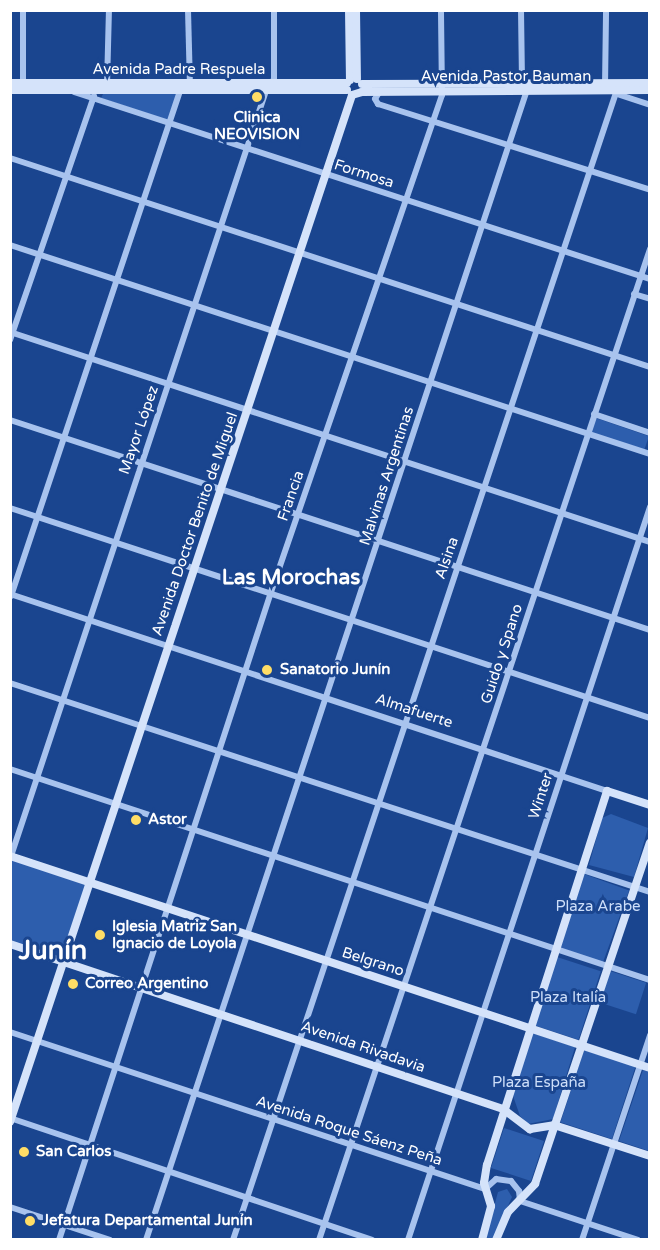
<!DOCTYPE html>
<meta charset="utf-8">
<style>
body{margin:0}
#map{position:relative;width:660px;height:1250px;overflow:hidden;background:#1a458f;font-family:"Varela Round",sans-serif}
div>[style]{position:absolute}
.green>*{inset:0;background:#2d5ead;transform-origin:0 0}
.street>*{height:6px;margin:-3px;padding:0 3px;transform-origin:3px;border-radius:3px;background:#a8c3ee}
.secondary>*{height:8px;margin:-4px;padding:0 4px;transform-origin:4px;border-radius:4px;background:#d5e3fa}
.dots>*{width:16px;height:16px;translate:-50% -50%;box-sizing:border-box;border:3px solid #1a458f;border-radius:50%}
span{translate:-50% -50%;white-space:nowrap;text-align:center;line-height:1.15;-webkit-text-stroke:6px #1a458f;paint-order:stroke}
.street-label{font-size:15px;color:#fff}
.poi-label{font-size:15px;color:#fff;font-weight:700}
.left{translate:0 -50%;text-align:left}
.park-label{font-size:15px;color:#cedffa}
.district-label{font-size:21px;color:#fff;font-weight:700}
.town-label{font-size:27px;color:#fff;font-weight:700}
.frame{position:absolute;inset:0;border:12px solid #fff;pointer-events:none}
</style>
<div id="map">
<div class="green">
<div style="clip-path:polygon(103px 94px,176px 94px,170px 121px,101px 98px)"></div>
<div style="left:596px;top:418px;width:56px;height:15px;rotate:19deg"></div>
<div style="clip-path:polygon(611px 814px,648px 828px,634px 877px,589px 865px,602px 818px)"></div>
<div style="clip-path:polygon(11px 856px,89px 881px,64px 962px,11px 944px)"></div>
<div style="left:584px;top:874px;width:48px;height:78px;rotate:20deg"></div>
<div style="left:557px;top:957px;width:46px;height:72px;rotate:18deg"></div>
<div style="left:610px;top:971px;width:38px;height:33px;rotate:18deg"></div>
<div style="clip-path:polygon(532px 1033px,575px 1047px,553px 1119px,528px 1124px,520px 1116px,512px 1093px)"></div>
<div style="left:584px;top:1050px;width:54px;height:76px;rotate:18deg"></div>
<div style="clip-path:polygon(643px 1070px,649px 1072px,649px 1151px,619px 1141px)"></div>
<div style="left:504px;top:1128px;width:42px;height:42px;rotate:18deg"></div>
<div style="clip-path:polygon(507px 1189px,512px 1197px,493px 1239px,485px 1240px,498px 1192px)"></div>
</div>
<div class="street">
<div style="left:188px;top:10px;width:77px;rotate:88.5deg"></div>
<div style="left:521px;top:10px;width:75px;rotate:89.2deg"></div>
<div style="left:107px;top:85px;width:75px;rotate:-88.5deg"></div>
<div style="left:605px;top:86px;width:76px;rotate:-89.2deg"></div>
<div style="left:23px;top:87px;width:77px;rotate:-90deg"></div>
<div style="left:380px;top:91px;width:9px;rotate:122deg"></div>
<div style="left:375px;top:99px;width:6px;rotate:59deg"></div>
<div style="left:378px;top:104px;width:285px;rotate:17.5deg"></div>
<div style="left:74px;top:92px;width:606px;rotate:17.99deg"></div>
<div style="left:617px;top:94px;width:35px;rotate:18deg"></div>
<div style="left:10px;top:158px;width:673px;rotate:18.09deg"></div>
<div style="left:10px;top:245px;width:673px;rotate:18.09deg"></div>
<div style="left:634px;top:294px;width:17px;rotate:17deg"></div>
<div style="left:10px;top:332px;width:674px;rotate:18.17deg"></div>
<div style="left:10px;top:340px;width:258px;rotate:-71deg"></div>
<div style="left:594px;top:414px;width:59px;rotate:18.7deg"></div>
<div style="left:10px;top:420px;width:674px;rotate:18.17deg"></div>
<div style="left:10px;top:508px;width:674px;rotate:18.17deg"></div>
<div style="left:10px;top:594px;width:629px;rotate:18.26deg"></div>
<div style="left:11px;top:596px;width:536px;rotate:-71.5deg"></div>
<div style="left:10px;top:683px;width:673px;rotate:18.09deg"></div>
<div style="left:10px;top:769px;width:674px;rotate:18.25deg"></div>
<div style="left:11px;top:856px;width:806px;rotate:-71.57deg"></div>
<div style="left:266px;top:91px;width:14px;rotate:-56deg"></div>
<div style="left:274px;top:79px;width:69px;rotate:-90deg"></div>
<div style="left:10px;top:1032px;width:500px;rotate:18.29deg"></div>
<div style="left:485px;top:1189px;width:15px;rotate:-42deg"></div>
<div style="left:496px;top:1179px;width:15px;rotate:8deg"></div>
<div style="left:511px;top:1181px;width:13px;rotate:51deg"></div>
<div style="left:519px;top:1191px;width:10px;rotate:84deg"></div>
<div style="left:520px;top:1201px;width:124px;rotate:18.3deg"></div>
<div style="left:10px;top:1118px;width:382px;rotate:18.6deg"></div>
<div style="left:10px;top:1207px;width:105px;rotate:18.3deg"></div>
<div style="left:59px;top:1240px;width:682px;rotate:-71.88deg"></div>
<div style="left:271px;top:592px;width:526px;rotate:-71.01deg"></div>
<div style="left:442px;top:95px;width:85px;rotate:-90.7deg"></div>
<div style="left:146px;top:1240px;width:1215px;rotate:-71.67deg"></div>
<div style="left:233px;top:1240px;width:1216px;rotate:-71.54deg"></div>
<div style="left:319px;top:1240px;width:1045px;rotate:-71.53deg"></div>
<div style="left:408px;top:1240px;width:772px;rotate:-71.73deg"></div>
<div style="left:582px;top:1240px;width:216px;rotate:-71.6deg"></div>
</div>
<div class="secondary">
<div style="left:349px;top:10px;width:70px;rotate:89.2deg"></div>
<div style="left:356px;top:10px;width:69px;rotate:89.2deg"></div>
<div style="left:10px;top:83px;width:337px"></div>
<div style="left:362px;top:84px;width:288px;rotate:-0.2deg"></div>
<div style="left:10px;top:90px;width:337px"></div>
<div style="left:352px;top:95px;width:10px;rotate:-17deg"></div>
<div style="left:362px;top:92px;width:288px;rotate:-0.4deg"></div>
<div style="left:10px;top:856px;width:674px;rotate:18.33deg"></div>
<div style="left:10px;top:944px;width:520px;rotate:18.5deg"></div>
<div style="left:503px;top:1109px;width:34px;rotate:37deg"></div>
<div style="left:530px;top:1129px;width:24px;rotate:-9deg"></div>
<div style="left:554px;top:1125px;width:101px;rotate:17.9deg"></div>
<div style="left:10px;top:1122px;width:1082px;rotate:-71.58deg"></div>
<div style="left:482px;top:1240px;width:35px;rotate:-75deg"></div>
<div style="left:491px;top:1206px;width:24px;rotate:-107deg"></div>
<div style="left:484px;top:1183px;width:18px;rotate:-81deg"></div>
<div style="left:487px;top:1165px;width:393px;rotate:-72.2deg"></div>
<div style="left:607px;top:791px;width:45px;rotate:18deg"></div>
<div style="left:496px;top:1240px;width:30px;rotate:-67deg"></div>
<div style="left:508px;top:1212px;width:39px;rotate:-46deg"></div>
<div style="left:535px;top:1184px;width:360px;rotate:-71.4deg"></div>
</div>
<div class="dots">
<div style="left:257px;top:97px;background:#fd6"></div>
<div style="left:267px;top:670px;background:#fd6"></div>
<div style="left:136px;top:820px;background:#fd6"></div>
<div style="left:100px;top:935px;background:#fd6"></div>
<div style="left:73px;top:984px;background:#fd6"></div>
<div style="left:24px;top:1152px;background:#fd6"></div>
<div style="left:30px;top:1221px;background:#fd6"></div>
</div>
<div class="street-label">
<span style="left:179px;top:70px">Avenida Padre Respuela</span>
<span style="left:506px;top:77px">Avenida Pastor Bauman</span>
<span style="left:364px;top:174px;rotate:18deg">Formosa</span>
<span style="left:139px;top:430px;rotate:-71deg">Mayor López</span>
<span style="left:387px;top:476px;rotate:-72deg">Malvinas Argentinas</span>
<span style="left:291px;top:496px;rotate:-71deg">Francia</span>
<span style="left:195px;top:524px;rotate:-71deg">Avenida Doctor Benito de Miguel</span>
<span style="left:447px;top:558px;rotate:-71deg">Alsina</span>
<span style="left:502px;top:654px;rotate:-72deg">Guido y Spano</span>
<span style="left:414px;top:711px;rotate:18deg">Almafuerte</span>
<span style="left:541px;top:796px;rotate:-72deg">Winter</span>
<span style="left:373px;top:962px;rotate:18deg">Belgrano</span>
<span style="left:363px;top:1047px;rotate:19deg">Avenida Rivadavia</span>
<span style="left:349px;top:1131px;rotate:18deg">Avenida Roque Sáenz Peña</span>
</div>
<div class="poi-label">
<span style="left:257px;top:126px">Clinica<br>NEOVISION</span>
<span class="left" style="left:280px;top:670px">Sanatorio Junín</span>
<span class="left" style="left:148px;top:820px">Astor</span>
<span class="left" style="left:112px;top:935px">Iglesia Matriz San<br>Ignacio de Loyola</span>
<span class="left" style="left:85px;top:984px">Correo Argentino</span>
<span class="left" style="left:36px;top:1152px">San Carlos</span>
<span class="left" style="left:42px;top:1221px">Jefatura Departamental Junín</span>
</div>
<div class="park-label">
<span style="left:598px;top:907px">Plaza Arabe</span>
<span style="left:568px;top:998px">Plaza Italia</span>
<span style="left:539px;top:1083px">Plaza España</span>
</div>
<div class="district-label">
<span style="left:291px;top:578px">Las Morochas</span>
</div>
<div class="town-label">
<span style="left:53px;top:951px">Junín</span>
</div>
<div class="frame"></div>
</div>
